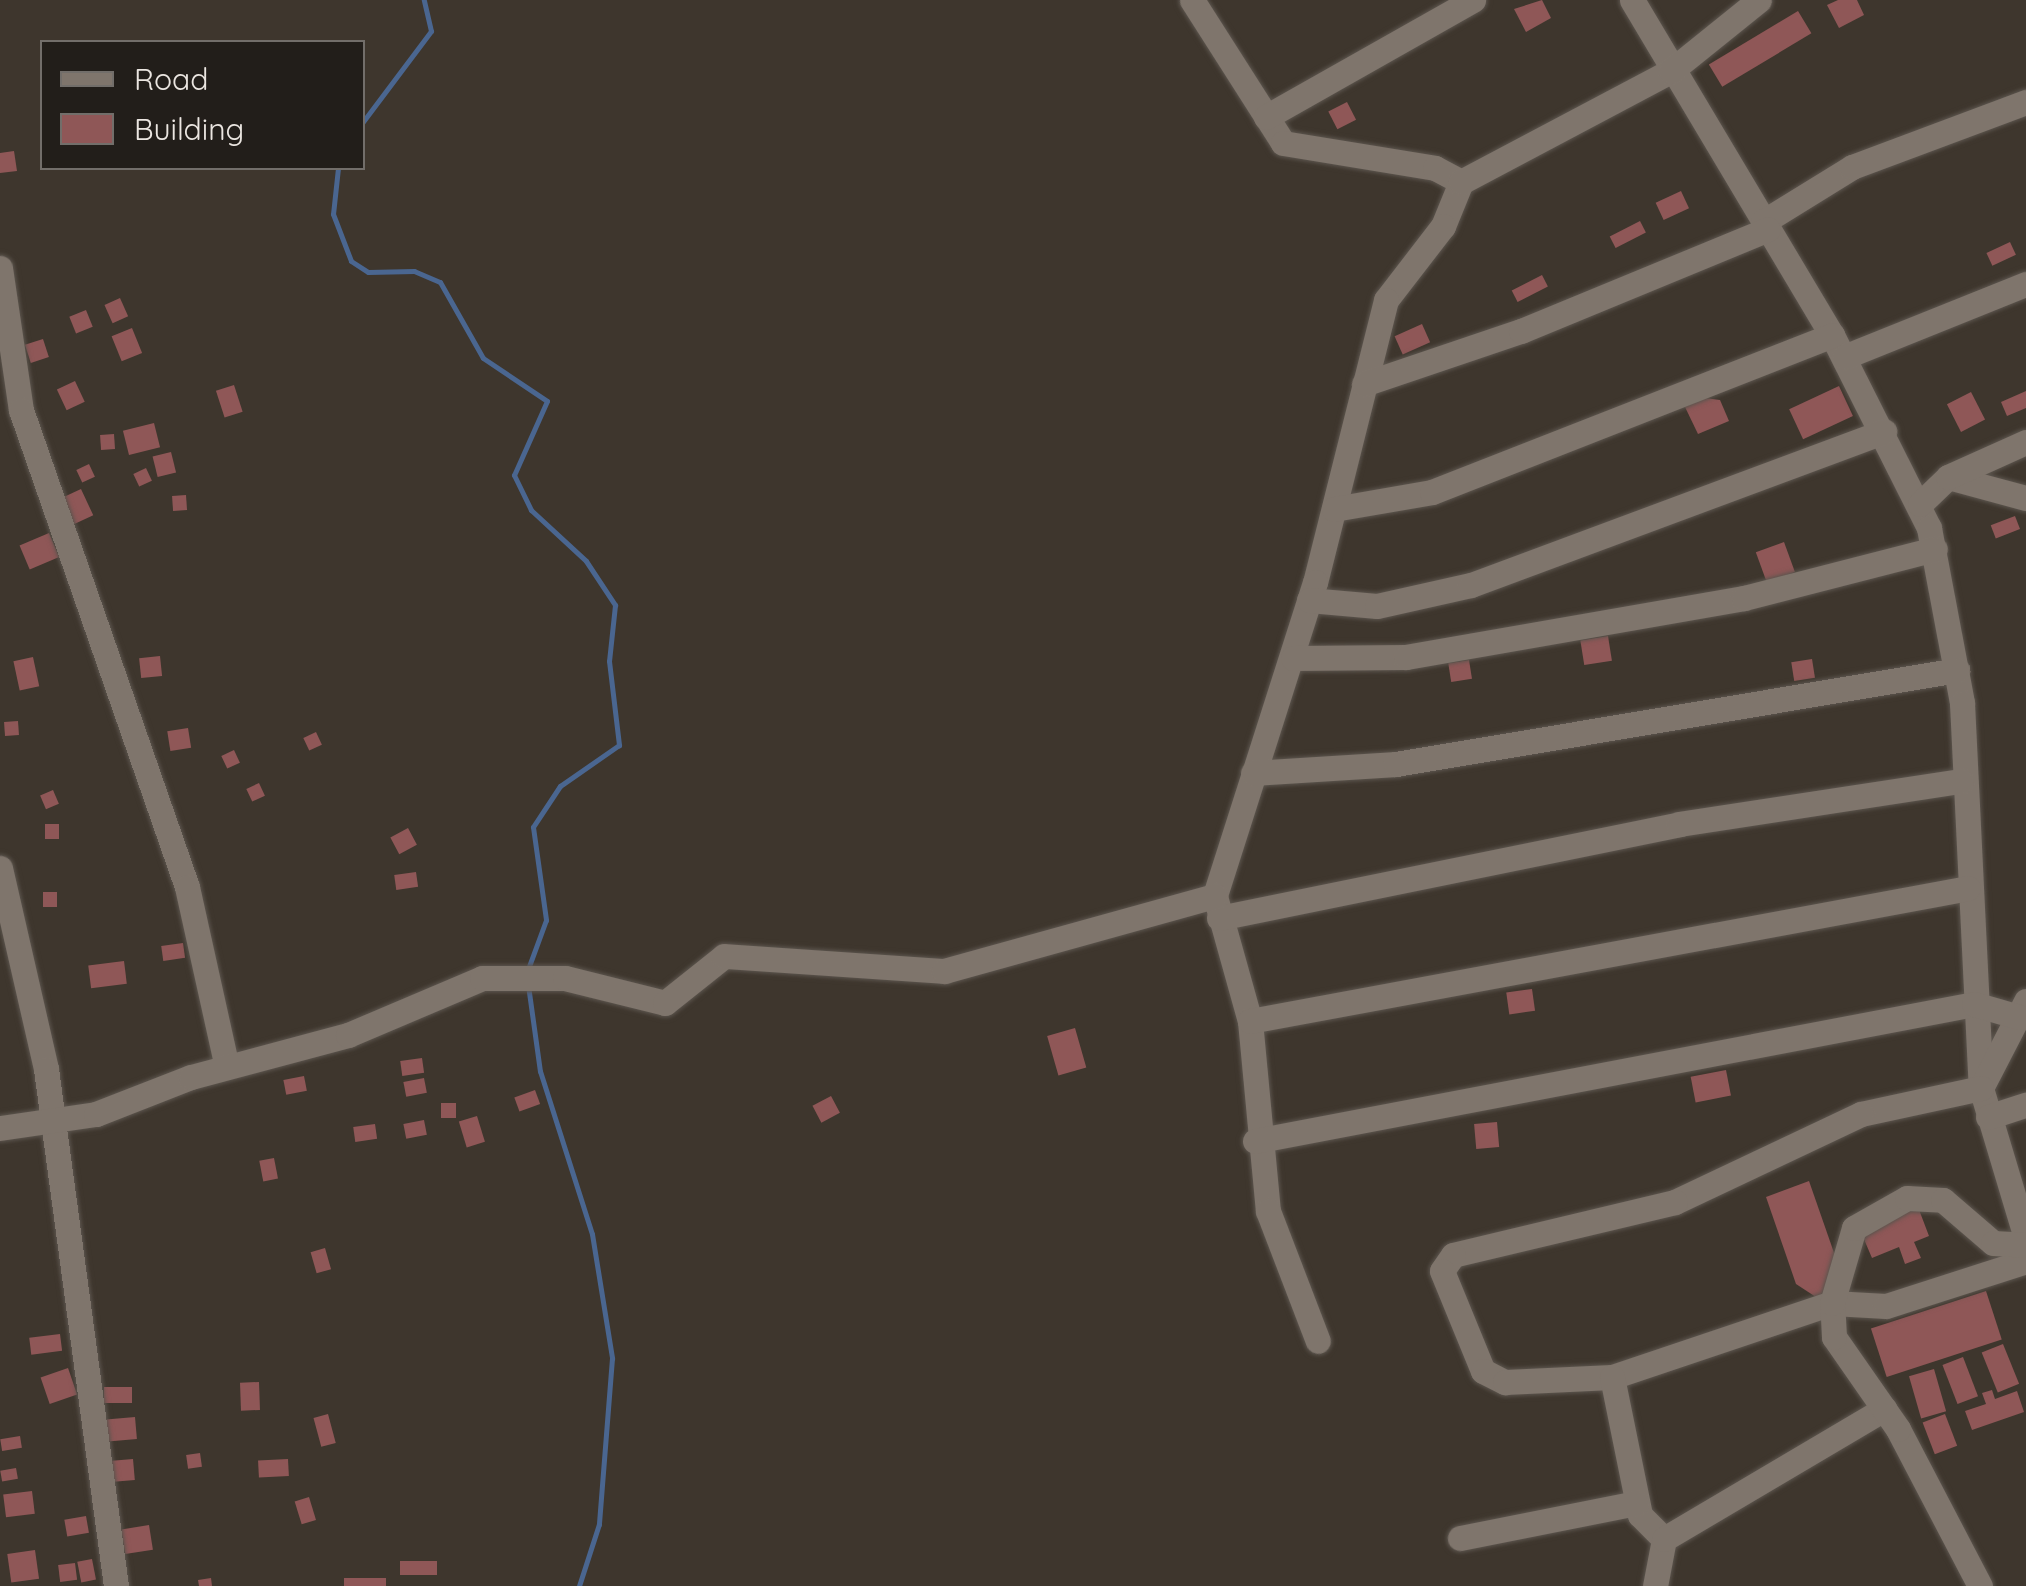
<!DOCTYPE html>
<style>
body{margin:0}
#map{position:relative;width:2026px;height:1586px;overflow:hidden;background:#3e362d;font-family:Quicksand,sans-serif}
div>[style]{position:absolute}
.stream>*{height:5px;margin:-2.5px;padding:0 2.5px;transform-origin:2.5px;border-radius:2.5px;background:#4a6690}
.building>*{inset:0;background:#8f5757;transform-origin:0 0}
.roads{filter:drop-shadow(0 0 2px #5c554e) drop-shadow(0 0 2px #5c554e)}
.minor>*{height:25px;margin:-12.5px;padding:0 12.5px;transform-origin:12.5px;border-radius:12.5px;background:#7f756c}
span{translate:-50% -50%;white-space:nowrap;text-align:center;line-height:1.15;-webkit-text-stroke:8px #221e1a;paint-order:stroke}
.legend{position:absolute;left:40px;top:40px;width:325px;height:130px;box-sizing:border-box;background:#221e1a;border:2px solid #726e6a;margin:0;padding:12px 18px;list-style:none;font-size:30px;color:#ebe6e1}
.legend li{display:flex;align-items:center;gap:20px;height:50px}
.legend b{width:50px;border:2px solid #726e6a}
</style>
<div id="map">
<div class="stream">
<div style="left:362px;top:123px;width:115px;rotate:-53.1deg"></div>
<div style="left:431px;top:31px;width:32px;rotate:-103deg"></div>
<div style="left:338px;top:168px;width:46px;rotate:96.2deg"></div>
<div style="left:333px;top:214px;width:50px;rotate:69deg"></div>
<div style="left:351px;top:261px;width:20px;rotate:33deg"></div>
<div style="left:368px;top:272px;width:46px;rotate:-1.2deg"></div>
<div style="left:414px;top:271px;width:28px;rotate:23deg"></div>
<div style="left:440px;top:282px;width:87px;rotate:60.5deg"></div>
<div style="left:483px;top:358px;width:77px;rotate:33.9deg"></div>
<div style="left:547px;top:401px;width:81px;rotate:114deg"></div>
<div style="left:514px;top:475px;width:39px;rotate:64deg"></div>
<div style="left:531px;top:510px;width:75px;rotate:42.8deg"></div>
<div style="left:586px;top:561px;width:53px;rotate:56.6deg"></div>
<div style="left:615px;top:605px;width:56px;rotate:96.1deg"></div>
<div style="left:609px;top:661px;width:85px;rotate:83.2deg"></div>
<div style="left:619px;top:745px;width:72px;rotate:145.2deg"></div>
<div style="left:560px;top:786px;width:49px;rotate:123.4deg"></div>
<div style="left:533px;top:827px;width:94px;rotate:82deg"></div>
<div style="left:546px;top:920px;width:52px;rotate:110.2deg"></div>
<div style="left:528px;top:985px;width:87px;rotate:82.1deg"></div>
<div style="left:540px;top:1071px;width:171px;rotate:72.3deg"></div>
<div style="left:592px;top:1234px;width:126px;rotate:80.8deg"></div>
<div style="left:612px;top:1358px;width:167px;rotate:94.5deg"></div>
<div style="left:599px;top:1524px;width:65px;rotate:107.9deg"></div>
</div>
<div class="building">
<div style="clip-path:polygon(1542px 0,1551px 18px,1526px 32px,1514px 9px)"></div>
<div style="clip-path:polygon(1838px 0,1857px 0,1864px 15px,1839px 28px,1827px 5px)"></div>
<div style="left:1798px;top:11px;width:26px;height:104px;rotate:59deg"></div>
<div style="left:1347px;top:102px;width:20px;height:21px;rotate:63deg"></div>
<div style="clip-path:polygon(14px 151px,17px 171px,0 173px,0 153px)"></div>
<div style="left:1681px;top:191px;width:19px;height:28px;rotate:65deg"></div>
<div style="left:1640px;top:221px;width:13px;height:34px;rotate:63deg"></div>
<div style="left:2010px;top:242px;width:14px;height:26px;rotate:65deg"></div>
<div style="left:1542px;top:275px;width:13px;height:34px;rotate:63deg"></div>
<div style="left:120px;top:298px;width:20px;height:17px;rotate:66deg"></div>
<div style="left:86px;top:310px;width:18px;height:18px;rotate:68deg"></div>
<div style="left:1422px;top:324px;width:20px;height:30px;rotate:66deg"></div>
<div style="left:132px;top:328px;width:27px;height:22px;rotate:68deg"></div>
<div style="left:43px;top:339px;width:19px;height:19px;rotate:72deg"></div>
<div style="left:75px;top:381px;width:23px;height:20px;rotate:65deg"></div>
<div style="left:234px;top:385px;width:28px;height:19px;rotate:72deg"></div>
<div style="left:1839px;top:386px;width:33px;height:55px;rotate:65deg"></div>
<div style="clip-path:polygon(2026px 391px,2026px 408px,2007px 416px,2001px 402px)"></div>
<div style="left:1971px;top:392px;width:31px;height:27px;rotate:63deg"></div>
<div style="clip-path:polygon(1705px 398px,1720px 400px,1729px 421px,1698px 434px,1685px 407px)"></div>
<div style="left:154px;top:423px;width:25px;height:32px;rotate:76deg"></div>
<div style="left:114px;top:434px;width:15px;height:14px;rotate:86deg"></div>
<div style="left:171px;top:452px;width:21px;height:19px;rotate:76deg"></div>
<div style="left:89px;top:464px;width:14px;height:14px;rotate:65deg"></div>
<div style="left:146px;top:468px;width:14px;height:14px;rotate:65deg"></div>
<div style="left:81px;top:489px;width:29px;height:22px;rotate:65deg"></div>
<div style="left:186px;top:495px;width:15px;height:14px;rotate:86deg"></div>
<div style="left:2015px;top:516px;width:14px;height:26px;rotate:69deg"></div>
<div style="left:49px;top:533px;width:26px;height:32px;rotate:67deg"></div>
<div style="left:1784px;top:542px;width:32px;height:30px;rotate:70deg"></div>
<div style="left:1608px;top:636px;width:25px;height:28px;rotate:81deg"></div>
<div style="left:160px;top:656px;width:20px;height:21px;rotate:84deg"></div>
<div style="left:33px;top:657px;width:30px;height:20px;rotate:78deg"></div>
<div style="left:1812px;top:659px;width:19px;height:21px;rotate:81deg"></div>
<div style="left:1469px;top:660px;width:19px;height:21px;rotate:81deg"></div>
<div style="left:18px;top:721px;width:14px;height:14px;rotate:86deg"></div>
<div style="left:188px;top:728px;width:20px;height:21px;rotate:81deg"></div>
<div style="left:316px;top:732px;width:14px;height:14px;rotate:65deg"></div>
<div style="left:234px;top:750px;width:14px;height:14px;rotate:65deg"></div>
<div style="left:259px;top:783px;width:14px;height:14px;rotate:65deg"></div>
<div style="left:53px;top:790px;width:15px;height:14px;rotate:67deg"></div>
<div style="left:45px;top:824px;width:14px;height:15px"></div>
<div style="left:408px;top:828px;width:19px;height:20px;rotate:62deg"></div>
<div style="left:416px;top:872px;width:15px;height:22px;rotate:82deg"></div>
<div style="left:43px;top:892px;width:14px;height:15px"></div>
<div style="left:183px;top:943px;width:15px;height:22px;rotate:82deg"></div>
<div style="left:124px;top:961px;width:23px;height:36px;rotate:83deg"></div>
<div style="left:1532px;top:989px;width:22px;height:26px;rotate:82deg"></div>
<div style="left:1075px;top:1028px;width:41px;height:29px;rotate:74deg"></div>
<div style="left:422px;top:1058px;width:15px;height:22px;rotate:82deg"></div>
<div style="left:1726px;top:1070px;width:26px;height:36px;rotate:79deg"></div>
<div style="left:304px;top:1076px;width:15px;height:21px;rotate:79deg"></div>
<div style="left:424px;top:1078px;width:15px;height:21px;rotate:79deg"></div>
<div style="left:535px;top:1090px;width:15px;height:22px;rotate:70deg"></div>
<div style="left:831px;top:1096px;width:19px;height:21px;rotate:62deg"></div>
<div style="left:456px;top:1103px;width:15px;height:15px;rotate:90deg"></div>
<div style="left:477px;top:1116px;width:27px;height:19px;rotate:73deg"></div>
<div style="left:424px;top:1120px;width:15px;height:21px;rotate:79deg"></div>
<div style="left:1497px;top:1122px;width:25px;height:23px;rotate:85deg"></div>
<div style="left:375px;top:1124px;width:15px;height:22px;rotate:82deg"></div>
<div style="left:274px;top:1158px;width:21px;height:15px;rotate:79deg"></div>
<div style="clip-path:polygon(1809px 1181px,1840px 1270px,1819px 1299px,1796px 1284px,1766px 1197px)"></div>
<div style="clip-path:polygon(1918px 1207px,1929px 1236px,1914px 1242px,1921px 1258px,1905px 1264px,1899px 1247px,1872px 1258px,1860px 1230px)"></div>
<div style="left:325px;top:1248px;width:22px;height:15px;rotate:74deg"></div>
<div style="left:1986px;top:1291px;width:51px;height:121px;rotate:72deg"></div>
<div style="left:60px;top:1334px;width:17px;height:31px;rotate:83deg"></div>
<div style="left:2003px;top:1344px;width:43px;height:23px;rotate:68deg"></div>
<div style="left:1963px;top:1357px;width:42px;height:22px;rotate:69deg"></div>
<div style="left:68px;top:1368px;width:28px;height:29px;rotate:71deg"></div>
<div style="left:1934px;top:1369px;width:44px;height:26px;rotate:74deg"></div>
<div style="left:259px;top:1382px;width:28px;height:19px;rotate:88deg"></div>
<div style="left:132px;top:1387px;width:16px;height:28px;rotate:90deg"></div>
<div style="clip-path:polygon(1992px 1390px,1995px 1399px,2017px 1391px,2024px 1412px,1972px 1430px,1965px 1411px,1986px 1404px,1982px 1393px)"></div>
<div style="left:328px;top:1414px;width:30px;height:15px;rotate:75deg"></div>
<div style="left:1945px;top:1414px;width:34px;height:24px;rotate:69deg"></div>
<div style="left:135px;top:1417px;width:22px;height:29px;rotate:85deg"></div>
<div style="left:20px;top:1436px;width:12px;height:20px;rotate:81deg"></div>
<div style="left:200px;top:1453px;width:14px;height:14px;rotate:82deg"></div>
<div style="left:133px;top:1459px;width:21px;height:27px;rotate:85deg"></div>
<div style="left:288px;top:1459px;width:17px;height:30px;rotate:87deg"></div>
<div style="left:16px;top:1468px;width:11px;height:16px;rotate:80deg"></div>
<div style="left:32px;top:1491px;width:23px;height:29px;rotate:83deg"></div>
<div style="left:309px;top:1497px;width:24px;height:15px;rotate:73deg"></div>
<div style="left:86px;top:1516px;width:17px;height:22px;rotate:80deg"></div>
<div style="left:149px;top:1525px;width:25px;height:28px;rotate:81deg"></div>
<div style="left:35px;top:1550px;width:29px;height:28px;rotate:82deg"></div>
<div style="left:92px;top:1559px;width:21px;height:15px;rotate:79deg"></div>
<div style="left:437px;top:1561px;width:14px;height:37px;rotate:90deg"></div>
<div style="left:75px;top:1563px;width:17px;height:17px;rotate:83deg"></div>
<div style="clip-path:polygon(211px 1578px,212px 1586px,199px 1586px,198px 1580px)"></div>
<div style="left:344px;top:1578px;width:42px;height:8px"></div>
</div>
<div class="roads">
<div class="minor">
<div style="left:1192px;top:0;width:169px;rotate:57.5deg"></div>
<div style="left:1283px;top:143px;width:154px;rotate:9.3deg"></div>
<div style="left:1435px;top:168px;width:30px;rotate:28deg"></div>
<div style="left:1461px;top:182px;width:48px;rotate:112.2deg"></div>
<div style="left:1443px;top:226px;width:93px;rotate:127.6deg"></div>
<div style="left:1386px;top:300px;width:291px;rotate:104.1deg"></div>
<div style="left:1315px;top:582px;width:330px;rotate:107.7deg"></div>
<div style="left:1215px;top:896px;width:130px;rotate:74.4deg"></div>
<div style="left:1250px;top:1021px;width:191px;rotate:84.6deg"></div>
<div style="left:1268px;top:1211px;width:139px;rotate:69deg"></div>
<div style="left:1632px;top:0;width:390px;rotate:59.2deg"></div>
<div style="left:1832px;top:335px;width:216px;rotate:63.3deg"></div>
<div style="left:1929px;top:528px;width:178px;rotate:79.3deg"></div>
<div style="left:1962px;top:703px;width:385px;rotate:87.2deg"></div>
<div style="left:1981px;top:1088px;width:157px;rotate:73.3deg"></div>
<div style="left:1266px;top:117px;width:238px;rotate:-29.5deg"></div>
<div style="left:1461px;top:182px;width:238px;rotate:-27.9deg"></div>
<div style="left:1671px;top:71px;width:113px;rotate:-38.9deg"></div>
<div style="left:1763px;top:222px;width:105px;rotate:-31.7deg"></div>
<div style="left:1852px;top:167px;width:186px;rotate:-20.5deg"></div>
<div style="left:0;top:268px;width:144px;rotate:81.6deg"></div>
<div style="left:21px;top:410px;width:505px;rotate:70.81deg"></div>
<div style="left:187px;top:887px;width:184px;rotate:77.5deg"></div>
<div style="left:1844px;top:357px;width:196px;rotate:-21.9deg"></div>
<div style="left:1364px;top:384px;width:166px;rotate:-18.7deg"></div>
<div style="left:1521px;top:331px;width:267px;rotate:-22.4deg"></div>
<div style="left:1948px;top:477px;width:81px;rotate:15.1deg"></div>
<div style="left:1920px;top:504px;width:39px;rotate:-44deg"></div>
<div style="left:1948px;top:477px;width:85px;rotate:-24.2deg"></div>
<div style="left:1334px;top:509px;width:99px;rotate:-9.8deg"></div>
<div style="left:1432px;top:492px;width:430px;rotate:-21.4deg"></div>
<div style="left:1309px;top:600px;width:68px;rotate:5deg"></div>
<div style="left:1377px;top:606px;width:96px;rotate:-12.6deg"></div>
<div style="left:1471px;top:585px;width:441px;rotate:-20.4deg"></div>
<div style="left:1293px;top:658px;width:113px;rotate:-0.5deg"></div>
<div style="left:1406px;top:657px;width:343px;rotate:-9.9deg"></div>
<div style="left:1744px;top:598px;width:197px;rotate:-14.4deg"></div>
<div style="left:1253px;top:773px;width:143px;rotate:-3.6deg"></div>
<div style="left:1396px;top:764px;width:569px;rotate:-9.51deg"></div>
<div style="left:0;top:868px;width:206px;rotate:77.1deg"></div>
<div style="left:46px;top:1069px;width:522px;rotate:82.29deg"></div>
<div style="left:1219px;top:918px;width:470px;rotate:-11.5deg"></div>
<div style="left:1679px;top:824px;width:285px;rotate:-8.7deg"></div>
<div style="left:2026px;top:1001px;width:98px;rotate:117.3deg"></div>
<div style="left:1981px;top:1088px;width:123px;rotate:167.8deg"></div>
<div style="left:1861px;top:1114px;width:206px;rotate:154.7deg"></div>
<div style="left:1675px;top:1202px;width:228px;rotate:166.6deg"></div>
<div style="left:1453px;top:1255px;width:19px;rotate:125deg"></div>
<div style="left:1442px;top:1271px;width:108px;rotate:67.7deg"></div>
<div style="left:1483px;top:1371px;width:25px;rotate:27deg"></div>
<div style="left:1505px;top:1382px;width:107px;rotate:-2.7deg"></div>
<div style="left:1612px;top:1377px;width:232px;rotate:-18.6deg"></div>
<div style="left:1832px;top:1303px;width:54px;rotate:3.2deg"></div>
<div style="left:1886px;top:1306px;width:147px;rotate:-17.8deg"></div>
<div style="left:1250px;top:1021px;width:730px;rotate:-10.49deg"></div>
<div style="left:1988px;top:1117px;width:40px;rotate:-18deg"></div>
<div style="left:0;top:1128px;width:97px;rotate:-8.3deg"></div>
<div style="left:96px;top:1114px;width:102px;rotate:-21.3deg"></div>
<div style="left:191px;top:1077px;width:163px;rotate:-15deg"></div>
<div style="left:348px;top:1035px;width:146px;rotate:-23deg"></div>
<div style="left:482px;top:978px;width:83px"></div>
<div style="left:565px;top:978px;width:103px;rotate:14deg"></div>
<div style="left:665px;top:1003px;width:75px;rotate:-38.5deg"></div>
<div style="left:724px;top:956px;width:221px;rotate:3.9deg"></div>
<div style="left:944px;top:971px;width:281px;rotate:-15.5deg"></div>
<div style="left:1255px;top:1141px;width:732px;rotate:-10.79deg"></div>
<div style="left:1974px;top:1004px;width:47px;rotate:16.1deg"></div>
<div style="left:1612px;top:1377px;width:141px;rotate:78.5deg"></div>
<div style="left:1640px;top:1515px;width:34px;rotate:45deg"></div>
<div style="left:1664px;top:1539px;width:48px;rotate:100.8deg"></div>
<div style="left:1460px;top:1538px;width:180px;rotate:-11.2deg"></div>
<div style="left:1664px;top:1539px;width:256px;rotate:-30.6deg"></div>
<div style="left:1980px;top:1586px;width:177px;rotate:-117.6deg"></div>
<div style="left:1898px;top:1429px;width:112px;rotate:-124.8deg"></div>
<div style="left:1834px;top:1337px;width:34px;rotate:-93deg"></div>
<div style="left:1832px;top:1303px;width:78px;rotate:-73.7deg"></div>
<div style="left:1854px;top:1228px;width:61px;rotate:-29.5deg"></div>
<div style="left:1907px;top:1198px;width:36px;rotate:3deg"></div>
<div style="left:1943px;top:1200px;width:66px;rotate:40.7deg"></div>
<div style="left:1993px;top:1243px;width:33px;rotate:3deg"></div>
</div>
</div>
<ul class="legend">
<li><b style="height:12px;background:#7f756c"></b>Road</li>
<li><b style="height:28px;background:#8f5757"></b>Building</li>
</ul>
</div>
